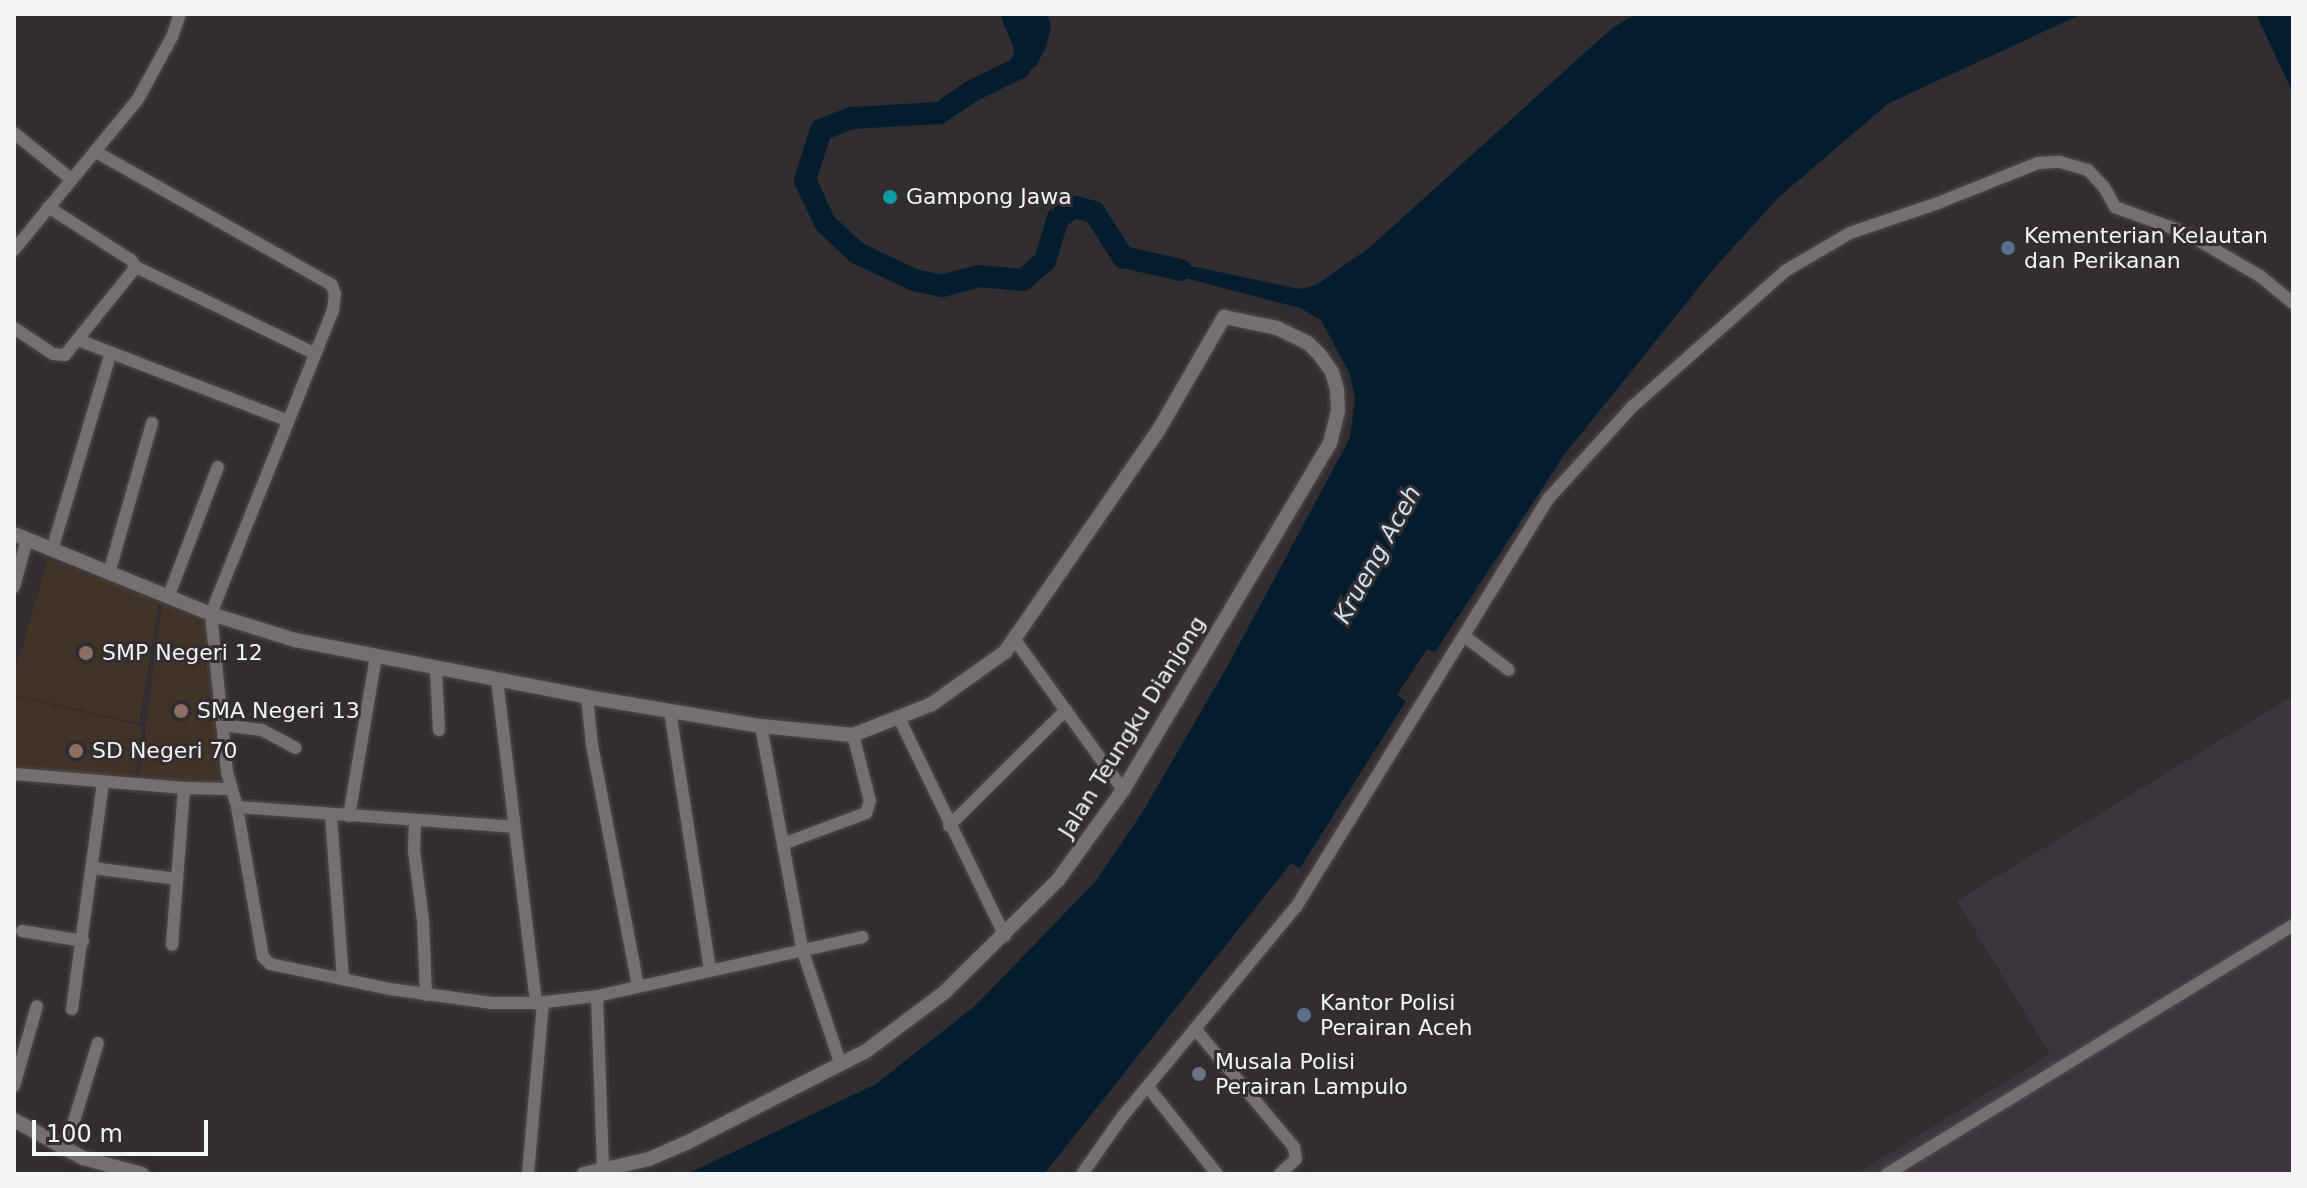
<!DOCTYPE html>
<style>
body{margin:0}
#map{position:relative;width:2307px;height:1188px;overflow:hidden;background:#312d31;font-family:"DejaVu Sans",sans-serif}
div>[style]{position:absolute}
.built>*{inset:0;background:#3d353e}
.education>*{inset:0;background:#413326}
.water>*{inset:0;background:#031d2e}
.river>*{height:22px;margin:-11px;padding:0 11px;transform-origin:11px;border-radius:11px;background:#031d2e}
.roads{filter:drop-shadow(0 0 2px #4e4a4e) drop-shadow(0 0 2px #4e4a4e)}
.minor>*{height:12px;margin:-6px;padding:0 6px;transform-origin:6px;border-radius:6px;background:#736f73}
.tertiary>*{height:14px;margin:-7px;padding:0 7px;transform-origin:7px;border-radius:7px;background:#736f73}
.dots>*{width:22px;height:22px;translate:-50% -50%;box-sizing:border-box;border:4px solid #312d31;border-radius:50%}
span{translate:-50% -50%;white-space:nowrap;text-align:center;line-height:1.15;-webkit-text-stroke:6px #312d31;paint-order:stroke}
.poi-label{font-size:22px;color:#f5f3f6}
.left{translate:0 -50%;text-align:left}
.street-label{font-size:22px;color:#f5f3f6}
.water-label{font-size:24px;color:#cce0ee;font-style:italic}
.frame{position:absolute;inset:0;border:16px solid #f5f3f6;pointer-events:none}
.scale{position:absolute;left:32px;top:1120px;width:176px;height:36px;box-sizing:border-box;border:4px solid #f5f3f6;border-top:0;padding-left:10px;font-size:24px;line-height:28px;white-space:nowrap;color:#f5f3f6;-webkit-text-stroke:6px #312d31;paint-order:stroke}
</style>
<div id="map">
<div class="built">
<div style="clip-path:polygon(2293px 696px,2293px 1174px,1857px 1174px,2050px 1054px,1957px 901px)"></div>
</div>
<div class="education">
<div style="clip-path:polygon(48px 559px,159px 602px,139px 723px,14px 695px,14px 675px)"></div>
<div style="clip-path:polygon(162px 603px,210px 625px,220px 790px,139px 780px)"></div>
<div style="clip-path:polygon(14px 696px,142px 726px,133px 788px,14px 775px)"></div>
</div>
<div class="water">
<div style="clip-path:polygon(1000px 14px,1047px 14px,1051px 26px,1046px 47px,1036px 66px,1019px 76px,1014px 49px)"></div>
<div style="clip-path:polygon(1636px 14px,2082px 14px,1889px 103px,1779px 197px,1716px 266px,1564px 455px,1435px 652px,1427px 649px,1397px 695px,1406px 701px,1300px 868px,1291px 863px,1044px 1174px,687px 1174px,876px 1084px,975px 1006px,1095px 882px,1142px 813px,1227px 667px,1350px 438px,1355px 399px,1350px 374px,1321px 320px,1300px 308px,1151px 269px,1153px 258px,1299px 289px,1316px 285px,1369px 248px,1611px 29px)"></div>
<div style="clip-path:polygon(2256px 14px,2293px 14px,2293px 93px,2292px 91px)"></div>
</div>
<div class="river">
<div style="left:1019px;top:14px;width:34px;rotate:73deg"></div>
<div style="left:1029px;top:46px;width:24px;rotate:114deg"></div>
<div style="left:1019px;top:68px;width:52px;rotate:153.9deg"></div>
<div style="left:972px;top:91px;width:40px;rotate:146deg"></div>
<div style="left:939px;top:113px;width:88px;rotate:176.7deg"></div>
<div style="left:851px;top:118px;width:32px;rotate:158deg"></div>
<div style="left:821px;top:130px;width:52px;rotate:107.7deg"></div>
<div style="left:805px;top:180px;width:47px;rotate:65.1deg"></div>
<div style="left:825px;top:223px;width:44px;rotate:43.2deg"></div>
<div style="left:857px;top:253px;width:63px;rotate:25.3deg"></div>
<div style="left:914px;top:280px;width:29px;rotate:12deg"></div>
<div style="left:942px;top:286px;width:38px;rotate:-15deg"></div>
<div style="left:979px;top:276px;width:44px;rotate:5.2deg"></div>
<div style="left:1023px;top:280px;width:29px;rotate:-41deg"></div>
<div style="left:1045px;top:261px;width:45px;rotate:-73.2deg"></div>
<div style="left:1058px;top:218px;width:20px;rotate:-33deg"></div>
<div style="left:1075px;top:207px;width:20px;rotate:15deg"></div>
<div style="left:1094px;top:212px;width:54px;rotate:57.2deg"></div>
<div style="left:1123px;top:257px;width:59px;rotate:12.6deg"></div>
</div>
<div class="roads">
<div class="minor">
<div style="left:14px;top:133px;width:73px;rotate:38.9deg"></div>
<div style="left:96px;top:152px;width:271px;rotate:29.4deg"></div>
<div style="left:332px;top:285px;width:9px;rotate:72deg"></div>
<div style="left:335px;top:294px;width:16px;rotate:97deg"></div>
<div style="left:333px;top:310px;width:328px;rotate:111.9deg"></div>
<div style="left:211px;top:614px;width:159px;rotate:84.2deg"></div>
<div style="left:227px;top:772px;width:36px;rotate:74deg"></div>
<div style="left:237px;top:807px;width:152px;rotate:80.2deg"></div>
<div style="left:263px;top:957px;width:10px;rotate:45deg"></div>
<div style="left:270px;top:964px;width:123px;rotate:11.8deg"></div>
<div style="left:390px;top:989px;width:103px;rotate:7.8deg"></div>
<div style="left:492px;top:1003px;width:44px"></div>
<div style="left:536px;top:1003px;width:61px;rotate:-6.5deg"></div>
<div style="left:597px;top:996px;width:272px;rotate:-12.5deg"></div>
<div style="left:48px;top:207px;width:98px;rotate:32.6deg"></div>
<div style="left:131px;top:260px;width:9px;rotate:54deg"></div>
<div style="left:136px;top:267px;width:198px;rotate:25.8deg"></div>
<div style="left:14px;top:250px;width:195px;rotate:-50.6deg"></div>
<div style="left:138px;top:99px;width:71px;rotate:-61.3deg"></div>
<div style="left:172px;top:37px;width:24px;rotate:-71deg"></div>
<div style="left:14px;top:328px;width:47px;rotate:33.7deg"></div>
<div style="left:53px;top:354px;width:12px;rotate:5deg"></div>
<div style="left:65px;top:355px;width:113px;rotate:-51.1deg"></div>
<div style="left:78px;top:340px;width:223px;rotate:21deg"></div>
<div style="left:52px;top:550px;width:203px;rotate:-73.4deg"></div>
<div style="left:109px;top:573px;width:156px;rotate:-74deg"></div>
<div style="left:14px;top:587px;width:50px;rotate:-74.8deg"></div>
<div style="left:169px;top:595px;width:137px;rotate:-69.1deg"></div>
<div style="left:1464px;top:636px;width:56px;rotate:37.1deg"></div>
<div style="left:1015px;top:640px;width:185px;rotate:54.2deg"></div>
<div style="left:436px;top:669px;width:61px;rotate:87.2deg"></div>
<div style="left:497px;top:680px;width:325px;rotate:83.1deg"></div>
<div style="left:587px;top:697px;width:48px;rotate:84.1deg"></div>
<div style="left:592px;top:745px;width:246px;rotate:79.2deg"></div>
<div style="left:670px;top:711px;width:261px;rotate:81.2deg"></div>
<div style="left:900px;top:720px;width:240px;rotate:64.1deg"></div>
<div style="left:222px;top:725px;width:40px;rotate:7.1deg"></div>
<div style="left:262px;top:730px;width:38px;rotate:28deg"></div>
<div style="left:761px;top:726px;width:230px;rotate:79.5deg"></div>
<div style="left:803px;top:952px;width:119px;rotate:71.4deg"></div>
<div style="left:14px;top:774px;width:171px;rotate:4.7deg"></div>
<div style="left:184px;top:788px;width:46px;rotate:1.2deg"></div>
<div style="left:237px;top:807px;width:277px;rotate:4.1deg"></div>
<div style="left:331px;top:816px;width:162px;rotate:85.8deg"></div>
<div style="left:349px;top:816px;width:161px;rotate:-80.4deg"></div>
<div style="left:415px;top:822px;width:29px;rotate:92deg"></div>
<div style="left:414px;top:851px;width:70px;rotate:82.6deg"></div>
<div style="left:423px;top:920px;width:75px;rotate:87.7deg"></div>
<div style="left:949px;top:826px;width:165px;rotate:-44.8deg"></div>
<div style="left:783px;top:844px;width:89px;rotate:-20.5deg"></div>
<div style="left:866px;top:813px;width:13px;rotate:-72deg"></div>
<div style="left:870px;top:801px;width:68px;rotate:-104.4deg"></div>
<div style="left:93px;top:868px;width:85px;rotate:7.5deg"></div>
<div style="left:22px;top:931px;width:62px;rotate:9.3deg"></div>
<div style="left:172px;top:945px;width:157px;rotate:-85.6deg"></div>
<div style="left:597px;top:996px;width:173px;rotate:88deg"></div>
<div style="left:72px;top:1009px;width:229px;rotate:-82.2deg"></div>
<div style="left:1196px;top:1030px;width:153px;rotate:50.1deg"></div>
<div style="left:1294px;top:1147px;width:12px;rotate:81deg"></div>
<div style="left:1296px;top:1159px;width:22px;rotate:137deg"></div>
<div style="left:14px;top:1086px;width:83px;rotate:-74deg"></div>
<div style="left:1148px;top:1087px;width:111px;rotate:51.6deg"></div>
<div style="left:65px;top:1150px;width:112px;rotate:-72.9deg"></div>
<div style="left:528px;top:1174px;width:172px;rotate:-85deg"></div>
<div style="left:1082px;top:1174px;width:70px;rotate:-54.9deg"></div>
<div style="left:1122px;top:1117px;width:273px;rotate:-50.4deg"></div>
<div style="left:1296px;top:907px;width:480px;rotate:-58.3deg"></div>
<div style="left:1548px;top:499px;width:125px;rotate:-47.6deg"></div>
<div style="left:1632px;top:407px;width:205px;rotate:-41.6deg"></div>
<div style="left:1785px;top:271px;width:75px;rotate:-30.3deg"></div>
<div style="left:1850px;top:233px;width:93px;rotate:-18.8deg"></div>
<div style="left:1938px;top:203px;width:108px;rotate:-21.8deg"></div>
<div style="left:2038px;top:163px;width:22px;rotate:-3deg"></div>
<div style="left:2060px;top:162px;width:29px;rotate:16deg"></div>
<div style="left:2088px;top:170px;width:23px;rotate:47deg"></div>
<div style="left:2104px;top:187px;width:23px;rotate:61deg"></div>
<div style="left:2115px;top:207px;width:76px;rotate:20.1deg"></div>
<div style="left:2186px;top:233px;width:86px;rotate:30.2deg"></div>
<div style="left:2260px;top:276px;width:43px;rotate:39.3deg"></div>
<div style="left:1887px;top:1174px;width:476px;rotate:-31.5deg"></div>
</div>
<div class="tertiary">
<div style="left:14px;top:534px;width:213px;rotate:22.1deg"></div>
<div style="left:211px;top:614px;width:88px;rotate:17.2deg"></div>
<div style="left:295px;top:640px;width:298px;rotate:11deg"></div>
<div style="left:587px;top:697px;width:176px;rotate:9.5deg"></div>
<div style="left:761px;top:726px;width:92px;rotate:5.6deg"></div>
<div style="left:853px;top:735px;width:85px;rotate:-21.4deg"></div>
<div style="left:932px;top:704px;width:90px;rotate:-35.5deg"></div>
<div style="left:1005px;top:652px;width:269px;rotate:-55.3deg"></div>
<div style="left:1158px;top:431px;width:132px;rotate:-59.9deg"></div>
<div style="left:1224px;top:317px;width:54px;rotate:11.7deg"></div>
<div style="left:1277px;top:328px;width:34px;rotate:26deg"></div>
<div style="left:1308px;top:343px;width:17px;rotate:45deg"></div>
<div style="left:1320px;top:355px;width:21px;rotate:55deg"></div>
<div style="left:1332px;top:372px;width:19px;rotate:74deg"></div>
<div style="left:1337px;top:390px;width:21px;rotate:87deg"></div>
<div style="left:1338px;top:411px;width:33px;rotate:104deg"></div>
<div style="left:1330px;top:443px;width:404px;rotate:120.8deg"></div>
<div style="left:1123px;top:790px;width:111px;rotate:125.8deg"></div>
<div style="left:1058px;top:880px;width:159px;rotate:135.3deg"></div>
<div style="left:945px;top:992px;width:99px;rotate:143.2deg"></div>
<div style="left:866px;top:1051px;width:202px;rotate:152.9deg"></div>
<div style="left:686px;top:1143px;width:40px;rotate:156.6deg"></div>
<div style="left:649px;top:1159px;width:67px;rotate:167deg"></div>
<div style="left:14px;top:1120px;width:79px;rotate:28.8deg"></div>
<div style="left:83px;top:1158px;width:61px;rotate:15.2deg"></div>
</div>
</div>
<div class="dots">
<div style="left:890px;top:197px;background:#0f9aa8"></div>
<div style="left:2008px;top:248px;background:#5c6f8a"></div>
<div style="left:86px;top:653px;background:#8d6e63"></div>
<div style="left:181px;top:711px;background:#8d6e63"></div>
<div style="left:76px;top:751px;background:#8d6e63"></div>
<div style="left:1304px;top:1015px;background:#5c6f8a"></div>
<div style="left:1199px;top:1074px;background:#6b7280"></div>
</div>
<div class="poi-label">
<span class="left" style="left:906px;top:197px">Gampong Jawa</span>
<span class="left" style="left:2024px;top:248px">Kementerian Kelautan<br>dan Perikanan</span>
<span class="left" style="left:102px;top:653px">SMP Negeri 12</span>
<span class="left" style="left:197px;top:711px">SMA Negeri 13</span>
<span class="left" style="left:92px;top:751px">SD Negeri 70</span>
<span class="left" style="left:1320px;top:1015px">Kantor Polisi<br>Perairan Aceh</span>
<span class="left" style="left:1215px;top:1074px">Musala Polisi<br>Perairan Lampulo</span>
</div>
<div class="street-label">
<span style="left:1132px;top:727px;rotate:-58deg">Jalan Teungku Dianjong</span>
</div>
<div class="water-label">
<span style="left:1378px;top:555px;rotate:-61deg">Krueng Aceh</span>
</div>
<div class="frame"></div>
<div class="scale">100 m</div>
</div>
